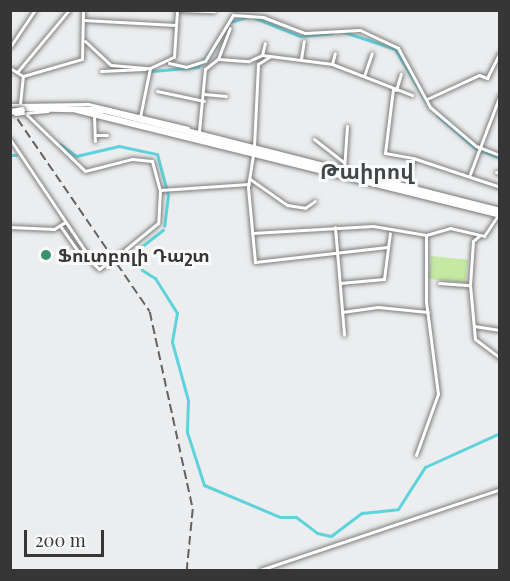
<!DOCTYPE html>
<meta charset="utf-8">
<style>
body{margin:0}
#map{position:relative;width:510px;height:581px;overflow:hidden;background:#ecedee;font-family:"Playfair Display","Noto Sans Armenian",serif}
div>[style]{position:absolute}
.green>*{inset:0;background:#c5e9a2;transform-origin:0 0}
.canal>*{height:3px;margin:-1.5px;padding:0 1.5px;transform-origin:1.5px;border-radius:1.5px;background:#5ed3dc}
.roads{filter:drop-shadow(0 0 2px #767778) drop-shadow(0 0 2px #767778)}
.minor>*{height:3px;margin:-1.5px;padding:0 1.5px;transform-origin:1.5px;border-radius:1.5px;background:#fff}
.highway>*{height:6px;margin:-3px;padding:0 3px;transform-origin:3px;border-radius:3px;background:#fff}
.rail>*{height:1.5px;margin-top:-0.75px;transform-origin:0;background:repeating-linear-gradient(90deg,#626263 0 9px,transparent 0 13.5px)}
.bridges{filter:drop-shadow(0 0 2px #767778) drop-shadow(0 0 2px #767778)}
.minor-bridge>*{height:3px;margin:-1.5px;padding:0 1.5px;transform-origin:1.5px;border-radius:1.5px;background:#fff}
.highway-bridge>*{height:6px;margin:-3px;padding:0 3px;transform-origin:3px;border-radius:3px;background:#fff}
.dots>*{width:16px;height:16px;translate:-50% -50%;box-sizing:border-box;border:3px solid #f9fafb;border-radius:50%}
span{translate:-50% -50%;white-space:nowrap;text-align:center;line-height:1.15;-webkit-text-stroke:6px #f9fafb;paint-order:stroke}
.poi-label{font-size:18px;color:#363636;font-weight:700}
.left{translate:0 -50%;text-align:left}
.quarter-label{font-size:21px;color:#444546;font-weight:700}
.frame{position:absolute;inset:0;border:12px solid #363636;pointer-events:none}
.scale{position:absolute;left:24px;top:530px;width:80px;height:27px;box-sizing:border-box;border:3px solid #363636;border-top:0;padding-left:8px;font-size:18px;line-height:21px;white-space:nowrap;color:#363636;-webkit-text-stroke:4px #f9fafb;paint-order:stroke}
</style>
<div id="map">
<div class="green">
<div style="left:431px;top:256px;width:37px;height:23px;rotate:6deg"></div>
</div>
<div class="canal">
<div style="left:255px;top:18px;width:48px;rotate:21.8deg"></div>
<div style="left:300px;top:36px;width:32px;rotate:-5deg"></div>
<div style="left:230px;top:22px;width:17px;rotate:-17deg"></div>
<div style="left:344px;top:32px;width:54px;rotate:18.4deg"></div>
<div style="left:395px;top:49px;width:69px;rotate:59.3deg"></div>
<div style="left:152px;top:71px;width:46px;rotate:-5deg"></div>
<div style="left:198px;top:67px;width:28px;rotate:-51deg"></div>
<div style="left:437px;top:115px;width:50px;rotate:41deg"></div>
<div style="left:475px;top:148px;width:27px;rotate:22deg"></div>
<div style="left:60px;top:144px;width:20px;rotate:37deg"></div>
<div style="left:76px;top:156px;width:44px;rotate:-13.1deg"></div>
<div style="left:119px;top:146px;width:39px;rotate:12deg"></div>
<div style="left:157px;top:154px;width:42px;rotate:75deg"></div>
<div style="left:168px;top:195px;width:31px;rotate:97deg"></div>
<div style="left:10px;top:155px;width:6px"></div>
<div style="left:141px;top:247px;width:28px;rotate:-38deg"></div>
<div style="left:140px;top:248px;width:22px;rotate:85deg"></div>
<div style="left:142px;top:270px;width:15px;rotate:32deg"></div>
<div style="left:155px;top:278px;width:41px;rotate:57.8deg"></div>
<div style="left:177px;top:313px;width:29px;rotate:100deg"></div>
<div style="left:172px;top:342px;width:60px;rotate:74.6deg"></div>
<div style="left:188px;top:400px;width:32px;rotate:92deg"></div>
<div style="left:187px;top:432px;width:56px;rotate:72.2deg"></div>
<div style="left:204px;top:485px;width:82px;rotate:22.8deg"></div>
<div style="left:280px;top:517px;width:16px"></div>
<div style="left:296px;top:517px;width:26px;rotate:37deg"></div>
<div style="left:317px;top:533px;width:14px;rotate:12deg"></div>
<div style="left:331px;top:536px;width:39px;rotate:-37deg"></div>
<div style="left:362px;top:513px;width:36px;rotate:-6deg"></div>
<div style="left:398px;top:509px;width:50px;rotate:-57.3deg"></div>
<div style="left:425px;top:467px;width:82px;rotate:-24.4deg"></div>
</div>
<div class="roads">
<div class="minor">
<div style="left:180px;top:10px;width:34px;rotate:2deg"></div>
<div style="left:83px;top:20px;width:93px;rotate:3.1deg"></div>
<div style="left:85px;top:41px;width:35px;rotate:43deg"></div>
<div style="left:111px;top:65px;width:38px;rotate:5deg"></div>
<div style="left:10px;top:47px;width:45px;rotate:-56deg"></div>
<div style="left:262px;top:55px;width:71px;rotate:7.3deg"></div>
<div style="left:332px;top:64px;width:86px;rotate:21.2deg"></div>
<div style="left:262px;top:55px;width:12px;rotate:-76deg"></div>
<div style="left:218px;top:59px;width:31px;rotate:4deg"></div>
<div style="left:249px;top:61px;width:14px;rotate:-25deg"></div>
<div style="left:301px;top:59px;width:18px;rotate:-81deg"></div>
<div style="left:169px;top:63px;width:17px;rotate:13deg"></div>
<div style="left:186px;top:67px;width:20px;rotate:-18deg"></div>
<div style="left:205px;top:61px;width:54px;rotate:-58.7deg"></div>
<div style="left:233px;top:15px;width:30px;rotate:4deg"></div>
<div style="left:263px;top:17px;width:45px;rotate:20.9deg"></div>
<div style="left:305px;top:33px;width:55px;rotate:-3.1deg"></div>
<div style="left:360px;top:30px;width:42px;rotate:25.3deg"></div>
<div style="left:398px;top:48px;width:67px;rotate:61.5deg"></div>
<div style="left:430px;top:107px;width:60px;rotate:40.3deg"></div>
<div style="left:476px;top:146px;width:26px;rotate:21deg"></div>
<div style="left:332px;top:64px;width:11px;rotate:-75deg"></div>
<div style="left:10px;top:68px;width:15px;rotate:32deg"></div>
<div style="left:18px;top:71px;width:80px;rotate:-50.1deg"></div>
<div style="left:101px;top:71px;width:44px;rotate:-2.6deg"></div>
<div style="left:23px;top:76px;width:61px;rotate:-16.1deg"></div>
<div style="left:82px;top:59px;width:49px;rotate:-88.8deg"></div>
<div style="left:364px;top:76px;width:24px;rotate:-71deg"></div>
<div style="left:393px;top:89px;width:64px;rotate:97.1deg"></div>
<div style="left:385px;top:153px;width:28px;rotate:10deg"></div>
<div style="left:396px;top:90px;width:17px;rotate:-73deg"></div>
<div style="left:157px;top:91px;width:48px;rotate:12deg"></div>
<div style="left:204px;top:94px;width:22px;rotate:5deg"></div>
<div style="left:427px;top:99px;width:57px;rotate:-24.8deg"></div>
<div style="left:479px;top:75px;width:9px;rotate:21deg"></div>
<div style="left:487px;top:78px;width:28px;rotate:-63deg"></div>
<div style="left:20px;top:104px;width:28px;rotate:-84deg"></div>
<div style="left:10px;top:105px;width:78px;rotate:-0.7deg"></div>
<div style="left:88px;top:104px;width:103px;rotate:13.5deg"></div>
<div style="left:25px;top:113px;width:83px;rotate:44deg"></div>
<div style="left:85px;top:171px;width:49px;rotate:-14.3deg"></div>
<div style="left:132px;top:159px;width:20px;rotate:6deg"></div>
<div style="left:152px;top:161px;width:30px;rotate:75deg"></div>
<div style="left:160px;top:190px;width:33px;rotate:93deg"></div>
<div style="left:158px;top:223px;width:49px;rotate:140.8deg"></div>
<div style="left:25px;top:113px;width:23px;rotate:-5deg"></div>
<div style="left:94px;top:116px;width:25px;rotate:88deg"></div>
<div style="left:140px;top:117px;width:50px;rotate:-78.5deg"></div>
<div style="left:150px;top:68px;width:26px;rotate:-25deg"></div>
<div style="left:174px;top:57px;width:47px;rotate:-86.3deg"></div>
<div style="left:199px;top:131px;width:62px;rotate:-84.5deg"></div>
<div style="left:205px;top:69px;width:16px;rotate:-38deg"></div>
<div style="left:218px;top:59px;width:33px;rotate:-69deg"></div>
<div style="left:95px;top:135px;width:12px"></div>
<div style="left:10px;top:139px;width:151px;rotate:56.1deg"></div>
<div style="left:94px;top:264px;width:7px;rotate:45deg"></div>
<div style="left:99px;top:269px;width:11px;rotate:-34deg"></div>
<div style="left:314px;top:139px;width:37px;rotate:38deg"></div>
<div style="left:254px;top:147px;width:83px;rotate:-87.2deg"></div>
<div style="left:258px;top:64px;width:15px;rotate:-32deg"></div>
<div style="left:253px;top:155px;width:33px;rotate:99deg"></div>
<div style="left:248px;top:188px;width:74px;rotate:84.6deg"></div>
<div style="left:255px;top:262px;width:133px;rotate:-6.5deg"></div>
<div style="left:344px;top:170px;width:44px;rotate:-86.1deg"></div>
<div style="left:496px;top:172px;width:4px;rotate:14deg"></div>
<div style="left:470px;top:174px;width:85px;rotate:-69.2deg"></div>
<div style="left:250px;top:179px;width:45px;rotate:35.1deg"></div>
<div style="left:287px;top:205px;width:18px;rotate:9deg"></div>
<div style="left:305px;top:208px;width:12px;rotate:-35deg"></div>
<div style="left:406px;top:185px;width:28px;rotate:-75deg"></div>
<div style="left:413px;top:158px;width:92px;rotate:18.4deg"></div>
<div style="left:160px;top:190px;width:89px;rotate:-3.9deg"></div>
<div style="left:10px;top:227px;width:44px;rotate:2.6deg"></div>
<div style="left:54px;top:229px;width:13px;rotate:-32deg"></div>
<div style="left:61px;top:227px;width:35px;rotate:55deg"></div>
<div style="left:81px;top:256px;width:6px;rotate:-9deg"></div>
<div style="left:335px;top:227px;width:108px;rotate:85.2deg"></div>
<div style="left:252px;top:233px;width:121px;rotate:-3.3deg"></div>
<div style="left:373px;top:226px;width:54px;rotate:9.6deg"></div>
<div style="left:426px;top:235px;width:25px;rotate:-16deg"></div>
<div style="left:450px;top:228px;width:35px;rotate:13deg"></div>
<div style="left:484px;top:236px;width:25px;rotate:-56deg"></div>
<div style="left:479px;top:236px;width:8px;rotate:140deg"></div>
<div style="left:473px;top:241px;width:44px;rotate:93.9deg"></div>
<div style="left:470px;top:285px;width:54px;rotate:84.7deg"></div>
<div style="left:475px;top:339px;width:31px;rotate:37deg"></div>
<div style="left:340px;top:283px;width:44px;rotate:-5.2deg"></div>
<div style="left:384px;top:279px;width:46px;rotate:-82.6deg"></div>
<div style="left:439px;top:283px;width:31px;rotate:4deg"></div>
<div style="left:342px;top:312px;width:36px;rotate:-8deg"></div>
<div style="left:378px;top:307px;width:50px;rotate:5.7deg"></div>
<div style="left:474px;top:326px;width:26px;rotate:9deg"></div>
<div style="left:416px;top:455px;width:65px;rotate:-70.2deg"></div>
<div style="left:438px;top:394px;width:94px;rotate:-97.4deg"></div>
<div style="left:426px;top:301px;width:66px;rotate:-90deg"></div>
<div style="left:260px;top:570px;width:253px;rotate:-18.6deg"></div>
</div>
<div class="highway">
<div style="left:20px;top:108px;width:84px;rotate:1.4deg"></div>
<div style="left:104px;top:110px;width:409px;rotate:14.3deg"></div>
<div style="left:77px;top:110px;width:436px;rotate:13.9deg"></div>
</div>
</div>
<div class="rail">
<div style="left:10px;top:108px;width:247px;rotate:55.5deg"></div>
<div style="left:150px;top:312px;width:202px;rotate:77.7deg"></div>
<div style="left:193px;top:509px;width:61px;rotate:95.6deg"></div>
</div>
<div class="bridges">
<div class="minor-bridge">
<div style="left:15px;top:114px;width:8px;rotate:-7deg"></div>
<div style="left:108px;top:263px;width:15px;rotate:-37deg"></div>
</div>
<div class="highway-bridge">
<div style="left:10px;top:112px;width:12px;rotate:-9deg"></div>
</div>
</div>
<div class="dots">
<div style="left:46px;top:255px;background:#3a9369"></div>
</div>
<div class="poi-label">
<span class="left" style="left:58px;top:255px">Ֆուտբոլի Դաշտ</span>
</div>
<div class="quarter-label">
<span style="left:367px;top:170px">Թաիրով</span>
</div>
<div class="frame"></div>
<div class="scale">200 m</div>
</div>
